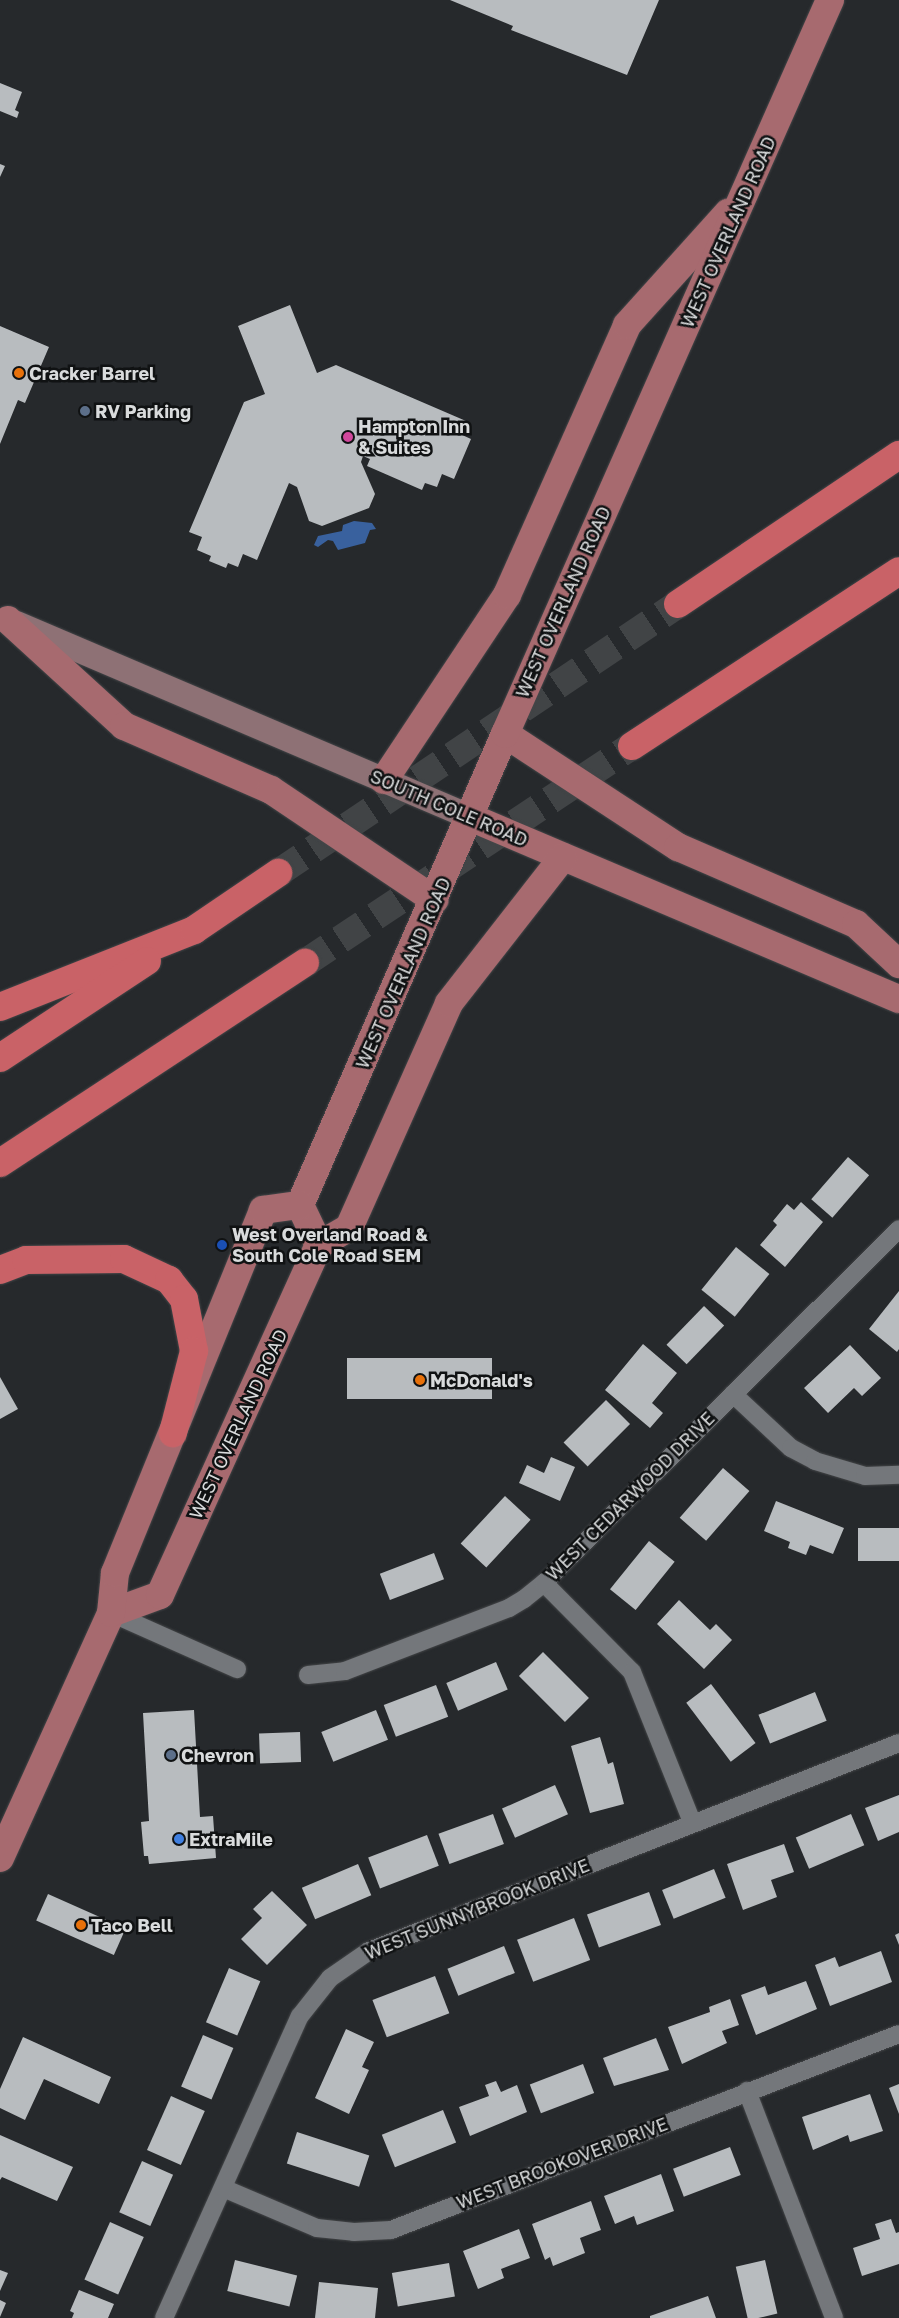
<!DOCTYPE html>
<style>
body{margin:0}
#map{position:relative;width:899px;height:2318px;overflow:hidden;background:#26292c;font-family:"Golos Text",sans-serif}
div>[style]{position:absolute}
.water>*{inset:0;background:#39619e}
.building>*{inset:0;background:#b8bcbf;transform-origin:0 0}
.highway-tunnel>*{height:28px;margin-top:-14px;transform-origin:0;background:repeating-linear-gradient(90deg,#414446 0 28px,transparent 0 42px)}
.roads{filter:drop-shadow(0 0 1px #444648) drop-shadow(0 0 1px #444648)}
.street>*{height:18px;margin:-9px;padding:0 9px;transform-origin:9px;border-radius:9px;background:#74777b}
.secondary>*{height:25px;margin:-12.5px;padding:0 12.5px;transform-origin:12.5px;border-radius:12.5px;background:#8e7175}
.primary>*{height:28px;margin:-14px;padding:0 14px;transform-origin:14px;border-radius:14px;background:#a76a6f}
.highway>*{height:28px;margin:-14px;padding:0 14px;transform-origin:14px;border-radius:14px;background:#c96267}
.dots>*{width:14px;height:14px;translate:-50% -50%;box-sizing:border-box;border:2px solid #101213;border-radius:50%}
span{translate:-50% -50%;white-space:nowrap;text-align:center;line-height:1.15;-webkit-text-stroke:5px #101213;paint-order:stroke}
.street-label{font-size:18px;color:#d9dbdc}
.poi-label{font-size:18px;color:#d9dbdc;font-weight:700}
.left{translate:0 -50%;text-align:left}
</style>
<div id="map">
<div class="water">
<div style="clip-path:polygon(354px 521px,372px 523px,376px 529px,370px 530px,365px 543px,338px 550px,333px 541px,328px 540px,318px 547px,314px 545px,318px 536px,342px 531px,343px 525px)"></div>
</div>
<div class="building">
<div style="clip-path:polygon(450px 0,659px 0,627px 75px,511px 30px,513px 26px)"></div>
<div style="clip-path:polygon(0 83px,22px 92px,15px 110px,19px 112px,17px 118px,0 111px)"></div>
<div style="clip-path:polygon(0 164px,5px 166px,0 177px)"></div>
<div style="clip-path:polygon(290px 305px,317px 373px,336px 365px,466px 421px,460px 434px,471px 439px,454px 479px,442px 474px,437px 487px,425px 483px,422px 490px,367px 466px,370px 459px,363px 456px,361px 462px,375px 494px,369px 508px,322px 526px,309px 521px,297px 487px,289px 483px,257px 560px,243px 554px,238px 567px,228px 563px,226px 568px,209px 561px,211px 556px,197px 550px,202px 537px,189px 532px,244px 402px,265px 394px,238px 326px)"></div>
<div style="clip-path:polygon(0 326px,49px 347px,25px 403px,18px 400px,0 444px)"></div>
<div style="left:848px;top:1157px;width:28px;height:56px;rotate:41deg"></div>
<div style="clip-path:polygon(801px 1202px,823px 1222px,785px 1267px,760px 1245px,777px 1225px,773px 1221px,787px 1204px,794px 1210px)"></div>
<div style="left:736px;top:1247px;width:43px;height:55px;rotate:39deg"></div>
<div style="clip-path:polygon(899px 1291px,899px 1349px,897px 1352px,869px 1329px)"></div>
<div style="left:704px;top:1306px;width:28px;height:54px;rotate:44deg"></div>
<div style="clip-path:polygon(643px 1344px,677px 1373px,652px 1403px,663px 1413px,650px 1428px,605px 1390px)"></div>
<div style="clip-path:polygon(850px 1345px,881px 1378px,862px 1396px,854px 1388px,828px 1413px,804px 1388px)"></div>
<div style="left:492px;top:1358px;width:41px;height:145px;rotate:90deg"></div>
<div style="clip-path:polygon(0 1377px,18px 1409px,0 1419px)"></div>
<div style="left:606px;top:1400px;width:34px;height:60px;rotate:45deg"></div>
<div style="clip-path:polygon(551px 1457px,575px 1467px,560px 1501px,519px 1483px,527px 1465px,544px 1473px)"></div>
<div style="left:723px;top:1468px;width:35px;height:66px;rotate:41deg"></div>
<div style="left:505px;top:1496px;width:35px;height:65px;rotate:43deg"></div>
<div style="clip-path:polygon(776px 1501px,844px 1528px,833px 1554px,810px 1545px,806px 1555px,788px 1548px,790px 1542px,764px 1531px)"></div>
<div style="left:899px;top:1528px;width:33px;height:41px;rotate:90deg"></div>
<div style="left:649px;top:1541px;width:33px;height:62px;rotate:39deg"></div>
<div style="left:434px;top:1553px;width:28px;height:58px;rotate:69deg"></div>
<div style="clip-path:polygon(679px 1600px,710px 1630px,716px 1624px,732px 1640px,704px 1669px,657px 1624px)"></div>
<div style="left:543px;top:1652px;width:65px;height:34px;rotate:45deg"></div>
<div style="left:496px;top:1662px;width:30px;height:54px;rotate:67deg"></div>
<div style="left:711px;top:1684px;width:74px;height:31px;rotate:53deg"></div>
<div style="left:436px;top:1685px;width:34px;height:56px;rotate:69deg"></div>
<div style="left:815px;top:1692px;width:31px;height:61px;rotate:68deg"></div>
<div style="clip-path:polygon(194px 1710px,200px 1817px,213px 1816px,216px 1858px,149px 1864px,148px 1856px,144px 1856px,141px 1822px,149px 1821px,143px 1713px)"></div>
<div style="left:376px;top:1710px;width:32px;height:59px;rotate:68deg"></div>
<div style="left:300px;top:1732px;width:30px;height:41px;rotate:88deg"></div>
<div style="clip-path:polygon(600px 1737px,608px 1764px,613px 1762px,624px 1804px,590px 1813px,571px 1746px)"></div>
<div style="left:555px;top:1785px;width:32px;height:58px;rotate:66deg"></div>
<div style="clip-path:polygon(899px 1795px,899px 1832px,878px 1841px,865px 1808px)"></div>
<div style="left:493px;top:1814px;width:32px;height:58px;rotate:70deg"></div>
<div style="left:851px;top:1814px;width:34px;height:60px;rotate:67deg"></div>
<div style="left:427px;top:1835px;width:33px;height:63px;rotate:69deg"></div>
<div style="clip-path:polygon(784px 1844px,794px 1872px,771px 1880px,777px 1897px,743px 1910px,727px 1864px)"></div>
<div style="left:358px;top:1864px;width:34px;height:61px;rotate:67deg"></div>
<div style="left:714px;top:1869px;width:31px;height:56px;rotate:68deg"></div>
<div style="clip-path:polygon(272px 1891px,307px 1925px,267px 1965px,241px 1939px,262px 1918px,253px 1909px)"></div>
<div style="left:649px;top:1892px;width:35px;height:66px;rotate:70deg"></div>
<div style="left:48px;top:1894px;width:85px;height:29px;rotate:24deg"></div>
<div style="left:574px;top:1918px;width:45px;height:61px;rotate:69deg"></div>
<div style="clip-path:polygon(899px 1933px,899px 1945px,895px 1935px)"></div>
<div style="left:504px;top:1946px;width:29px;height:61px;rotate:68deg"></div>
<div style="clip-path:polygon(881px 1951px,892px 1982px,830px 2006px,815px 1965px,835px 1957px,839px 1967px)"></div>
<div style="left:229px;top:1968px;width:34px;height:59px;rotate:23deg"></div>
<div style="left:435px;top:1976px;width:40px;height:67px;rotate:69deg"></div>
<div style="clip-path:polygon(806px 1981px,817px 2009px,756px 2035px,741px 1995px,765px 1986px,768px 1995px)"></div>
<div style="clip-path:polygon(730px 1999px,739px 2025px,722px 2031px,727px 2043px,682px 2064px,668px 2027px,710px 2012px,709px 2007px)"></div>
<div style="clip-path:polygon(346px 2029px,374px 2042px,362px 2067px,369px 2070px,349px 2114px,315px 2098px)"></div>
<div style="left:203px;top:2035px;width:33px;height:56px;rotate:23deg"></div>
<div style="clip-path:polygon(23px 2037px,111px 2077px,99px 2104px,44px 2079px,25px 2120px,0 2108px,0 2089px)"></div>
<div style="clip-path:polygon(656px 2038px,669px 2070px,614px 2086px,603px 2058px)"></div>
<div style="left:583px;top:2064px;width:31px;height:57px;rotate:69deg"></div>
<div style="clip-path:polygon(496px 2081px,501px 2092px,517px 2085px,527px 2112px,470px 2136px,459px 2107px,489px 2096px,485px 2085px)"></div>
<div style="clip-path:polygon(899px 2084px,899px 2114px,889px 2088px)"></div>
<div style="clip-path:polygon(870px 2094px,883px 2131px,850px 2142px,848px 2135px,813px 2150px,802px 2117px)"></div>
<div style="left:171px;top:2096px;width:37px;height:59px;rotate:24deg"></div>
<div style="left:443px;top:2110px;width:35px;height:66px;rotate:68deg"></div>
<div style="left:297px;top:2132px;width:76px;height:33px;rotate:18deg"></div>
<div style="clip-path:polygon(0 2135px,73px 2167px,57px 2201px,2px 2177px,0 2180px)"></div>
<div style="left:730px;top:2147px;width:30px;height:61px;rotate:69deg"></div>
<div style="left:142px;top:2161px;width:34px;height:56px;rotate:24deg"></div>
<div style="clip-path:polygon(661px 2174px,674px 2211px,637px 2225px,634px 2216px,615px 2224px,604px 2196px)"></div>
<div style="clip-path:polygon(591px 2201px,601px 2230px,580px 2238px,585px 2253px,553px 2266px,550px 2257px,545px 2260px,532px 2224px)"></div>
<div style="clip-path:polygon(891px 2219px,896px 2233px,899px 2232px,899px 2264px,862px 2276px,853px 2248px,880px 2239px,875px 2224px)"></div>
<div style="left:110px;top:2222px;width:37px;height:63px;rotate:24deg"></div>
<div style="clip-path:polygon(519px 2229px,530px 2258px,501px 2269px,504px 2278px,478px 2289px,463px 2251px)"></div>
<div style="left:235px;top:2260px;width:64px;height:32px;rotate:14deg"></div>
<div style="left:765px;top:2260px;width:55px;height:30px;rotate:77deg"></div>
<div style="left:449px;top:2263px;width:34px;height:58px;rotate:80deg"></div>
<div style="clip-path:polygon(0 2270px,8px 2273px,0 2291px)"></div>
<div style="clip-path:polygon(319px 2282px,378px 2288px,375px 2318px,315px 2318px)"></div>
<div style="clip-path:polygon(79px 2290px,114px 2304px,108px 2318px,72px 2318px,74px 2313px,70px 2311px)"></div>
<div style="clip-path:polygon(708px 2296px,716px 2318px,650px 2318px,650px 2316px)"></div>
<div style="clip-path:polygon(0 2300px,6px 2303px,0 2317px)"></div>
</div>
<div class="highway-tunnel">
<div style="left:278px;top:873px;width:482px;rotate:-33.9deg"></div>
<div style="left:305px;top:963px;width:392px;rotate:-33.6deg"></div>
</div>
<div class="roads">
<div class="street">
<div style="left:733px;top:1394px;width:79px;rotate:43deg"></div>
<div style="left:791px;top:1448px;width:27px;rotate:28deg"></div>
<div style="left:815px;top:1461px;width:52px;rotate:16.7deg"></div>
<div style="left:865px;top:1476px;width:34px;rotate:-2deg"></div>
<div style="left:544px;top:1583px;width:125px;rotate:45.3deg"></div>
<div style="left:632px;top:1672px;width:162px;rotate:68.2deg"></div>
<div style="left:111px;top:1613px;width:138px;rotate:24deg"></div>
<div style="left:308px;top:1675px;width:37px;rotate:-6deg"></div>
<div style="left:345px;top:1671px;width:176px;rotate:-21deg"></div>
<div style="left:509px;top:1608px;width:17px;rotate:-31deg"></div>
<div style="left:524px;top:1599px;width:26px;rotate:-39deg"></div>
<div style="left:544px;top:1583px;width:501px;rotate:-44.92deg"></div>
<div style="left:747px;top:2091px;width:243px;rotate:69deg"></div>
<div style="left:223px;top:2188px;width:102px;rotate:23.1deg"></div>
<div style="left:317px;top:2228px;width:37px;rotate:6deg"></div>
<div style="left:354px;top:2232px;width:37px;rotate:-3deg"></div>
<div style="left:391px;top:2230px;width:544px;rotate:-21.1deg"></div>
<div style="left:164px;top:2318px;width:331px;rotate:-65.8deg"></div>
<div style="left:300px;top:2016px;width:48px;rotate:-51.7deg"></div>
<div style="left:330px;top:1978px;width:47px;rotate:-34.7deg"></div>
<div style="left:369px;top:1951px;width:569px;rotate:-21.43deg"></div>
</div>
<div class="secondary">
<div style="left:16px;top:623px;width:494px;rotate:23.1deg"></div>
</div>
<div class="primary">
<div style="left:8px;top:620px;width:157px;rotate:42.4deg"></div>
<div style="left:124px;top:726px;width:160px;rotate:23.5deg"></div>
<div style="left:271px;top:790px;width:197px;rotate:33.9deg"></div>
<div style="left:505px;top:734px;width:207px;rotate:33.2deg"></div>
<div style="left:678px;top:847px;width:194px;rotate:23.4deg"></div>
<div style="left:856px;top:924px;width:59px;rotate:42.9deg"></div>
<div style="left:384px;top:780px;width:222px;rotate:-56.4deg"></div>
<div style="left:507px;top:595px;width:295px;rotate:-66deg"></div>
<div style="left:627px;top:325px;width:151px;rotate:-48deg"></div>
<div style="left:470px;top:817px;width:466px;rotate:23deg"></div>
<div style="left:319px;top:1245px;width:34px;rotate:-30deg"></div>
<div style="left:349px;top:1228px;width:246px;rotate:-66deg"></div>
<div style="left:449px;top:1003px;width:185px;rotate:-52deg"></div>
<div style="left:111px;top:1613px;width:52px;rotate:-20.2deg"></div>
<div style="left:160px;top:1595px;width:384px;rotate:-65.6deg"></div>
<div style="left:319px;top:1245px;width:44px;rotate:-115.4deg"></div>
<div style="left:300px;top:1205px;width:514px;rotate:-66.48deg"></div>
<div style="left:505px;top:734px;width:803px;rotate:-66.12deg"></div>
<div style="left:0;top:1858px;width:269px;rotate:-65.6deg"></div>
<div style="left:111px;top:1613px;width:40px;rotate:-84.3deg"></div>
<div style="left:115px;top:1573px;width:392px;rotate:-67.8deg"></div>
<div style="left:263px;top:1210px;width:37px;rotate:-8deg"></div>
</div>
<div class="highway">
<div style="left:678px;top:604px;width:267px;rotate:-34deg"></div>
<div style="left:632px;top:746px;width:319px;rotate:-33.2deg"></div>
<div style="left:0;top:1007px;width:209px;rotate:-21.6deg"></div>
<div style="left:194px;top:930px;width:102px;rotate:-34.2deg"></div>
<div style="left:0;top:1058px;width:176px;rotate:-33.4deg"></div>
<div style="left:0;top:1163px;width:365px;rotate:-33.3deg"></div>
<div style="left:0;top:1270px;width:28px;rotate:-21deg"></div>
<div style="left:26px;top:1260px;width:98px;rotate:-0.6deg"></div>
<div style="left:124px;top:1259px;width:50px;rotate:25deg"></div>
<div style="left:169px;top:1280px;width:24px;rotate:52deg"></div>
<div style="left:184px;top:1299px;width:53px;rotate:79.1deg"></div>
<div style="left:194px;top:1351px;width:85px;rotate:104.4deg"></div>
</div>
</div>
<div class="dots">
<div style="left:19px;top:373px;background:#e8710a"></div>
<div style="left:85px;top:411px;background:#5c6f8a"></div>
<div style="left:348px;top:437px;background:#d1479c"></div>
<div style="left:222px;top:1245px;background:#1a4fb4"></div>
<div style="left:420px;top:1380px;background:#e8710a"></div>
<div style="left:171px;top:1755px;background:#5c6f8a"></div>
<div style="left:179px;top:1839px;background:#3f7fe0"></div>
<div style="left:81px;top:1925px;background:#e8710a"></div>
</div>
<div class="street-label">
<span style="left:728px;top:232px;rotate:-66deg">WEST OVERLAND ROAD</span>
<span style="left:563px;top:602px;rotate:-66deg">WEST OVERLAND ROAD</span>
<span style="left:449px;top:808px;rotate:23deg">SOUTH COLE ROAD</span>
<span style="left:403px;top:973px;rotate:-66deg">WEST OVERLAND ROAD</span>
<span style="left:238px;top:1424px;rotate:-65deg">WEST OVERLAND ROAD</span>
<span style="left:630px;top:1496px;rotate:-45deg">WEST CEDARWOOD DRIVE</span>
<span style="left:477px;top:1909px;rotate:-22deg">WEST SUNNYBROOK DRIVE</span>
<span style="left:562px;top:2163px;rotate:-21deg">WEST BROOKOVER DRIVE</span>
</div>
<div class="poi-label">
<span class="left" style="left:29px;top:373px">Cracker Barrel</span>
<span class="left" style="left:95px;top:411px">RV Parking</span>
<span class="left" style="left:358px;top:437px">Hampton Inn<br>&amp; Suites</span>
<span class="left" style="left:232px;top:1245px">West Overland Road &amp;<br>South Cole Road SEM</span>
<span class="left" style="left:430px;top:1380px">McDonald's</span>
<span class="left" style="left:181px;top:1755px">Chevron</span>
<span class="left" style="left:189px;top:1839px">ExtraMile</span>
<span class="left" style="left:91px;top:1925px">Taco Bell</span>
</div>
</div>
